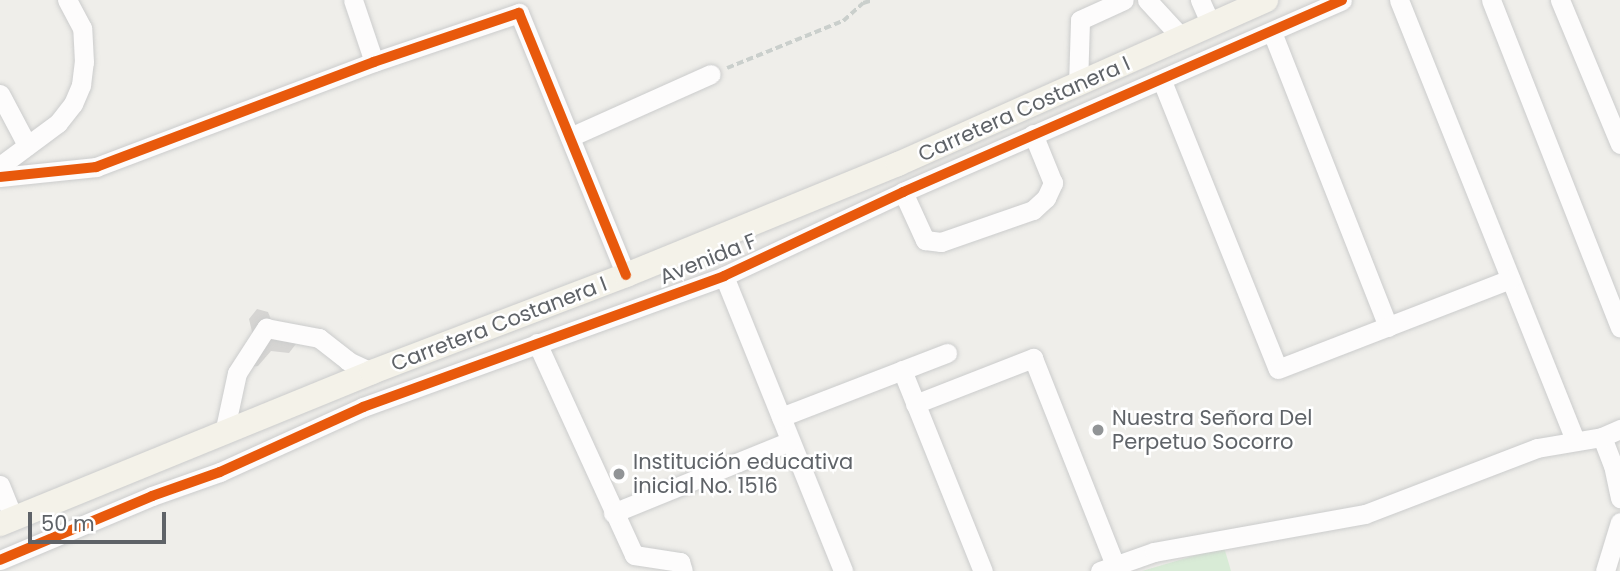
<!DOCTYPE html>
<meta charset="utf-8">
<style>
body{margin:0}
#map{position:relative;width:1620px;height:571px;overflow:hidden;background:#efeeea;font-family:Poppins,sans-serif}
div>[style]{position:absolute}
.green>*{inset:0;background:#d8ebd6}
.building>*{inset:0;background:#d6d5d3}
.path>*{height:3.5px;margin-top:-1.75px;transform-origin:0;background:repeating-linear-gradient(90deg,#cacfcc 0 7px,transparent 0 10.5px)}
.roads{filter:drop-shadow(0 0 2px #cbcccc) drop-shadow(0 0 2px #cbcccc)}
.minor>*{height:19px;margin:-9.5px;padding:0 9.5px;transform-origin:9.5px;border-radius:9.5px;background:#fdfcfc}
.major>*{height:24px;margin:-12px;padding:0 12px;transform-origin:12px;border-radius:12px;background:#f4f2e9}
.cycleway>*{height:10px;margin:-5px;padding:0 5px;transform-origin:5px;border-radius:5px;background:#e8590c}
.dots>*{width:19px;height:19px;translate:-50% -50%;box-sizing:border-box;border:4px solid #fff;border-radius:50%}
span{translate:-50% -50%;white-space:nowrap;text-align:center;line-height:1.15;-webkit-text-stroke:5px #fff;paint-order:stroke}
.street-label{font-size:21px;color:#5f6368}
.poi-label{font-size:21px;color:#5f6368}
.left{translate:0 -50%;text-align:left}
.scale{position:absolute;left:28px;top:512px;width:138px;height:32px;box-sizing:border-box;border:4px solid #5f6368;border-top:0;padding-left:9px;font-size:21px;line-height:24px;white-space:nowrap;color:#5f6368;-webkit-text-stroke:5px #fff;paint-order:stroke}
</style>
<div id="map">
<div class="green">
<div style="clip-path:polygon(1224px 547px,1231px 571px,1142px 571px)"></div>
</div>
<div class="building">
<div style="clip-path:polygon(257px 309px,268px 312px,272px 322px,299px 340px,289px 353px,271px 351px,258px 366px,251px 367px,253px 336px,249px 319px)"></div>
</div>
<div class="path">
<div style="left:727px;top:68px;width:125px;rotate:-22.1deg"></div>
<div style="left:843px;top:21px;width:27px;rotate:-42deg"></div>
<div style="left:863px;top:3px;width:10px;rotate:-17deg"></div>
</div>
<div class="roads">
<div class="minor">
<div style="left:353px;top:0;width:65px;rotate:71.3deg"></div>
<div style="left:1147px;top:0;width:52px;rotate:47.4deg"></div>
<div style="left:1200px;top:0;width:27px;rotate:66deg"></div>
<div style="left:1399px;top:0;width:475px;rotate:68.2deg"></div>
<div style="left:1491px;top:0;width:352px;rotate:68.5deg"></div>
<div style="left:1560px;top:0;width:156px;rotate:67.4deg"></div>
<div style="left:1272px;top:32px;width:317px;rotate:68.5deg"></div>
<div style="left:1162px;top:81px;width:310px;rotate:68.1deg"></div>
<div style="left:1278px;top:369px;width:249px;rotate:-21.2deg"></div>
<div style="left:1078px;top:85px;width:65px;rotate:-88.2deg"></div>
<div style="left:1080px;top:20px;width:48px;rotate:-24.4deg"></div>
<div style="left:0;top:94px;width:58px;rotate:62.1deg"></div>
<div style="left:570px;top:137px;width:154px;rotate:-24.1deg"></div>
<div style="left:0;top:166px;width:72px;rotate:-36.6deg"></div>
<div style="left:58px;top:123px;width:24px;rotate:-52deg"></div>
<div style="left:73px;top:104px;width:21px;rotate:-67deg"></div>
<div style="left:81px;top:85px;width:23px;rotate:-83deg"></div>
<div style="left:84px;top:62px;width:34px;rotate:-93deg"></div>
<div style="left:82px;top:28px;width:32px;rotate:-118deg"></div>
<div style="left:0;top:177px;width:97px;rotate:-5.9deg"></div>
<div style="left:96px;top:167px;width:297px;rotate:-20.7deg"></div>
<div style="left:374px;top:62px;width:153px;rotate:-18.7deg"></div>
<div style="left:519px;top:13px;width:283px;rotate:67.8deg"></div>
<div style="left:903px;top:192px;width:53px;rotate:65.4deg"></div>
<div style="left:925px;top:240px;width:16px;rotate:7deg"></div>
<div style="left:941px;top:242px;width:97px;rotate:-19.2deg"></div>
<div style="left:1033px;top:210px;width:18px;rotate:-43deg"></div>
<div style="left:1046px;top:198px;width:17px;rotate:-65deg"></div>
<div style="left:1053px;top:183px;width:53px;rotate:-112.2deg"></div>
<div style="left:724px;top:276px;width:318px;rotate:68deg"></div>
<div style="left:537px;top:343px;width:233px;rotate:65.4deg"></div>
<div style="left:634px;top:555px;width:47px;rotate:8.7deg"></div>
<div style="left:680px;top:562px;width:9px;rotate:72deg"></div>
<div style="left:902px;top:370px;width:217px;rotate:68.1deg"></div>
<div style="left:915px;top:404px;width:127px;rotate:-21.3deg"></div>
<div style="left:1033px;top:358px;width:223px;rotate:68.4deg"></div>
<div style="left:781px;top:417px;width:178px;rotate:-21.1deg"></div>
<div style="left:224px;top:433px;width:61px;rotate:-77.8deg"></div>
<div style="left:237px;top:373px;width:54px;rotate:-57.2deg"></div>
<div style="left:266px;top:328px;width:54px;rotate:10.7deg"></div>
<div style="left:319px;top:338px;width:37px;rotate:38deg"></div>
<div style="left:348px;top:361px;width:26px;rotate:25deg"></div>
<div style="left:1602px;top:437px;width:30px;rotate:69deg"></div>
<div style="left:1613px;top:465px;width:34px;rotate:78deg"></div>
<div style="left:0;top:485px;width:37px;rotate:68deg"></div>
<div style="left:613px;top:513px;width:191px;rotate:-22.1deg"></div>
<div style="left:0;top:560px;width:165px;rotate:-22.8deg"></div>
<div style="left:152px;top:496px;width:72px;rotate:-19.4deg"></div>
<div style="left:220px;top:472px;width:157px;rotate:-24.4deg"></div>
<div style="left:363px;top:407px;width:384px;rotate:-19.9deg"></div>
<div style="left:724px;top:276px;width:198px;rotate:-25.1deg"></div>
<div style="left:903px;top:192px;width:479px;rotate:-23.6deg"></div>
<div style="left:1100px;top:571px;width:57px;rotate:-19.4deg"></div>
<div style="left:1154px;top:552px;width:214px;rotate:-10.2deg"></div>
<div style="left:1365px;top:514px;width:184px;rotate:-21deg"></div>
<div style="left:1537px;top:448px;width:66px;rotate:-9.6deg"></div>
<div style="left:1602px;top:437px;width:20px;rotate:-24deg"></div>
<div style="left:1605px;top:571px;width:51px;rotate:-73deg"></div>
</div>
<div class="major">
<div style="left:0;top:524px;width:402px;rotate:-22.2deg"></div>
<div style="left:372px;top:372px;width:272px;rotate:-20.9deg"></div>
<div style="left:626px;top:275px;width:294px;rotate:-22.2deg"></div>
<div style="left:898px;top:164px;width:403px;rotate:-24deg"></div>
</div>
</div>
<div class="cycleway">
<div style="left:0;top:177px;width:97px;rotate:-5.9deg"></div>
<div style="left:96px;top:167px;width:297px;rotate:-20.7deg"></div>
<div style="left:374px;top:62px;width:153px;rotate:-18.7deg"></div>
<div style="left:519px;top:13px;width:283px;rotate:67.8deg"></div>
<div style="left:0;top:560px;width:165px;rotate:-22.8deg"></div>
<div style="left:152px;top:496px;width:72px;rotate:-19.4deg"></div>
<div style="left:220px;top:472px;width:157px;rotate:-24.4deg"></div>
<div style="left:363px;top:407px;width:384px;rotate:-19.9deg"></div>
<div style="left:724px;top:276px;width:198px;rotate:-25.1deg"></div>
<div style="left:903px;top:192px;width:479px;rotate:-23.6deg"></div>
</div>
<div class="dots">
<div style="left:1098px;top:430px;background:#919496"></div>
<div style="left:619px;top:474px;background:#919496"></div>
</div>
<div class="street-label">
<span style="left:1024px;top:109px;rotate:-24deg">Carretera Costanera I</span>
<span style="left:708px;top:259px;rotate:-22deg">Avenida F</span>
<span style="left:499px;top:324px;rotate:-21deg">Carretera Costanera I</span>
</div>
<div class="poi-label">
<span class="left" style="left:1112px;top:430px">Nuestra Señora Del<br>Perpetuo Socorro</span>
<span class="left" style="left:633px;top:474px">Institución educativa<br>inicial No. 1516</span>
</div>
<div class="scale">50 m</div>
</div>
